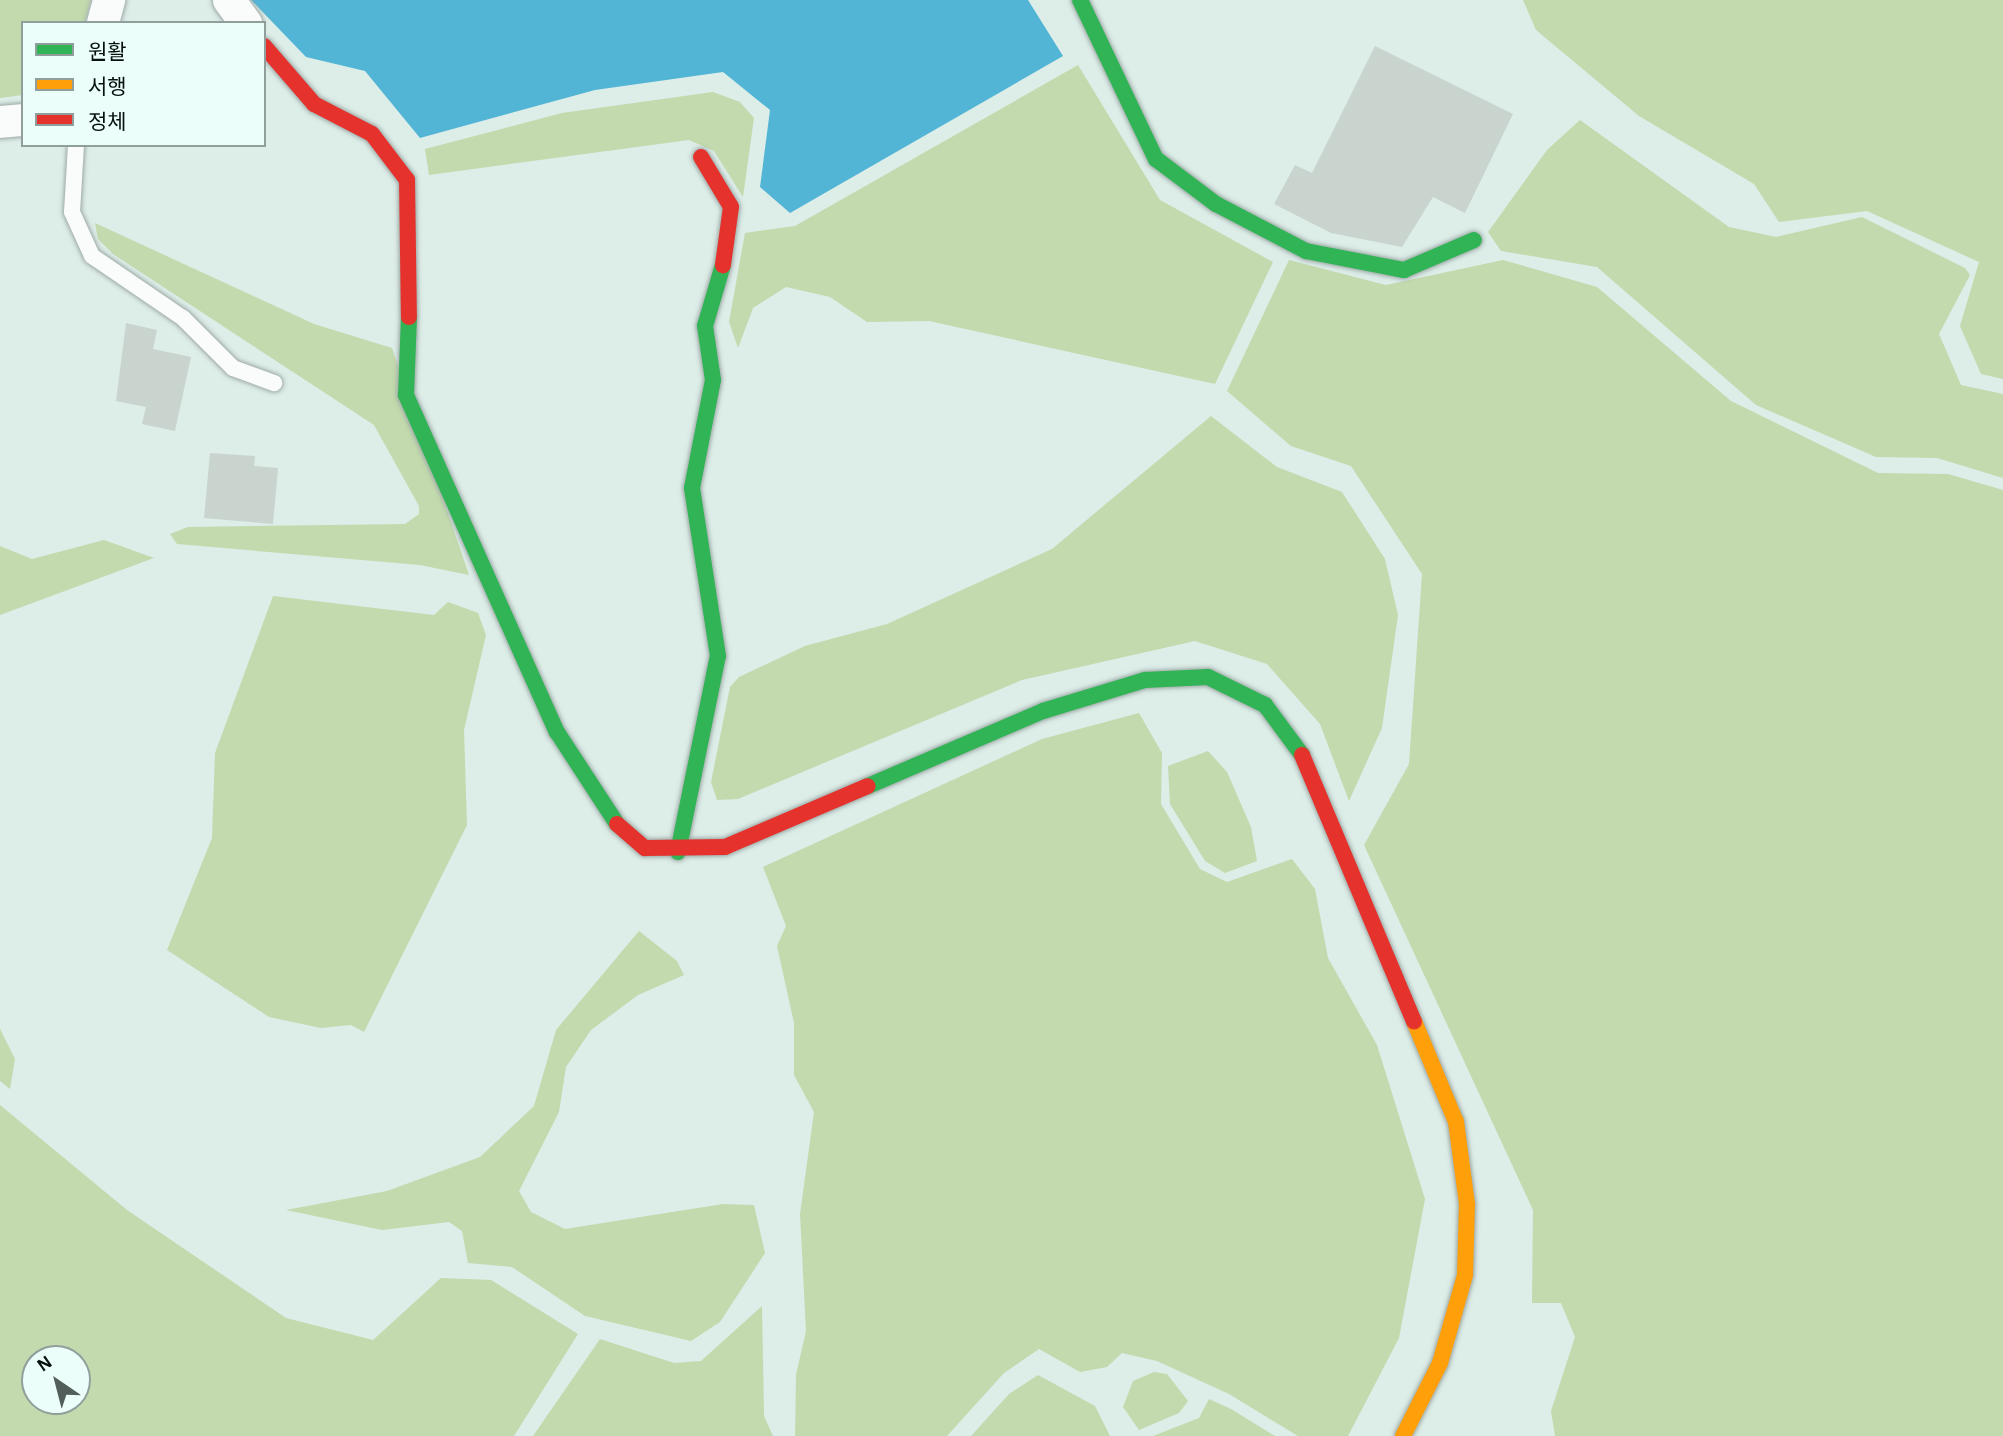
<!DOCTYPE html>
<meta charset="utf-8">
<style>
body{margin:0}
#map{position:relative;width:2003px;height:1436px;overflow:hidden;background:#ddede8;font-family:"Alegreya Sans","Noto Sans KR",sans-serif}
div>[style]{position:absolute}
.green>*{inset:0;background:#c2daad}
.water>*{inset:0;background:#53b5d6}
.building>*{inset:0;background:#c9d4cf}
.roads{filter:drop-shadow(0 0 2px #9eaaa7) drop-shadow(0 0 2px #9eaaa7)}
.lane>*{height:16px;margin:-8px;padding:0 8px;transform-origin:8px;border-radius:8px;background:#fafcfc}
.street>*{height:32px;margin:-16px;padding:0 16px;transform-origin:16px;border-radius:16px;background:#fafcfc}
.fast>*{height:16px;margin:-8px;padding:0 8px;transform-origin:8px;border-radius:8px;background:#30b455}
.slow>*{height:16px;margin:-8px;padding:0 8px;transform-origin:8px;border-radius:8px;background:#ff9f0a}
.jam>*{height:16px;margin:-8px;padding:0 8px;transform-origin:8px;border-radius:8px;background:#e5322d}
span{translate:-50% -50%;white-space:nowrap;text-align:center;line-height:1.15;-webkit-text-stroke:7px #ecfef9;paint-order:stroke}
.legend{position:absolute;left:21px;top:21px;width:245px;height:126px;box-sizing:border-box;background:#ecfef9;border:2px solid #909f9b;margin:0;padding:9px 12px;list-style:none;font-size:21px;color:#07110e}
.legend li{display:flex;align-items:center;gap:14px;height:35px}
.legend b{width:35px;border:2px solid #909f9b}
.north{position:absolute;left:21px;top:1345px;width:70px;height:70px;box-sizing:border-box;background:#ecfef9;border:2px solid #909f9b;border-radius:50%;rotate:325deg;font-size:19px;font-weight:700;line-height:28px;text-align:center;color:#07110e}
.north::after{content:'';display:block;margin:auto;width:24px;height:32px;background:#525e5a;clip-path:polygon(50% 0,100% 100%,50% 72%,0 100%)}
</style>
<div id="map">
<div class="green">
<div style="clip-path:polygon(0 0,91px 0,85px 23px,23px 23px,23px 95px,0 98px)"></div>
<div style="clip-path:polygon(1523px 0,2003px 0,2003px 379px,1981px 374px,1960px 326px,1979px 262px,1867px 211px,1779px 222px,1754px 184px,1639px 116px,1536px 30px)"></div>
<div style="clip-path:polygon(1078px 65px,1160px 200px,1273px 262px,1215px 384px,929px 321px,867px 322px,830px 297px,786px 287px,753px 308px,738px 348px,729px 322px,745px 233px,795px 226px)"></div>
<div style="clip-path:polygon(713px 92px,740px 102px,754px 118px,743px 197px,714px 151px,689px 140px,429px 175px,425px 149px,562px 113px)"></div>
<div style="clip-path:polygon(1580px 120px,1729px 227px,1776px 237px,1862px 217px,1965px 268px,1970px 275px,1939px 334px,1961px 385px,2003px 394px,2003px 478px,1937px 458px,1876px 457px,1756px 405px,1597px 267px,1501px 251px,1488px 232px,1547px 150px)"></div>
<div style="clip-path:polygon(95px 223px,314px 324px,392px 348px,469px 575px,420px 565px,177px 544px,170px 534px,188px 527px,405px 524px,419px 514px,419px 506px,374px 425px,113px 254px,98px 239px)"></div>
<div style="clip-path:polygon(1289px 260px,1386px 285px,1503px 260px,1597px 287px,1731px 401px,1878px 473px,1948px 474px,2003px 490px,2003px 1436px,1555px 1436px,1551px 1411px,1575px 1337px,1561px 1303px,1532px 1303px,1533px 1210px,1364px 845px,1409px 764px,1422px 574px,1351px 466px,1291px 446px,1227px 391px)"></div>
<div style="clip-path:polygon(1211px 416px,1277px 467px,1342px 492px,1385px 559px,1398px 615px,1382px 728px,1349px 801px,1320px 724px,1267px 664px,1195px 641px,1022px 680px,738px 799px,717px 800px,711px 782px,730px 687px,739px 677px,805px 646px,887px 624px,1052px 549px)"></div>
<div style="clip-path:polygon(104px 540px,154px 558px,0 615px,0 546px,32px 559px)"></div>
<div style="clip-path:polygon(273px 596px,434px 615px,448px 602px,478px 613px,486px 635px,464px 730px,467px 825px,364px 1032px,351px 1025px,321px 1028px,269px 1017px,167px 950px,212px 838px,215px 753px)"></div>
<div style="clip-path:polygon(1139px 713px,1162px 753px,1161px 804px,1200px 869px,1227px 882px,1292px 859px,1315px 889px,1328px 958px,1377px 1045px,1425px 1199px,1399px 1338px,1348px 1436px,1298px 1436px,1229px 1394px,1157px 1361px,1122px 1353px,1107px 1367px,1080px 1372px,1039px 1349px,1004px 1373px,947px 1436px,795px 1436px,796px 1375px,806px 1331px,800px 1214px,814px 1112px,794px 1075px,794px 1023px,777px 946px,786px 926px,763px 867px,1042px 739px)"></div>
<div style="clip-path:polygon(1208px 751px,1227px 772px,1251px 827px,1257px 861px,1225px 873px,1205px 861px,1170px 804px,1168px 766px)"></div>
<div style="clip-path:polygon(639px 931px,677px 961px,684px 975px,638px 995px,591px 1030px,566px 1067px,559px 1112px,519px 1191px,531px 1212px,565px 1229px,723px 1204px,754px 1205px,765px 1253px,720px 1322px,691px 1341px,585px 1316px,512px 1267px,468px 1263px,462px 1231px,449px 1222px,382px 1230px,286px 1210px,387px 1191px,480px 1157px,534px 1106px,556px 1030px)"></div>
<div style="clip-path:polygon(0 1029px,15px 1059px,10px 1089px,0 1081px)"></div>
<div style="clip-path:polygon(evenodd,0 1105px,127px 1210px,286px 1318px,373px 1340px,441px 1278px,491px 1280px,578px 1334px,514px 1436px,0 1436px,0 1105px,35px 1359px,77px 1359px,77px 1401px,35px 1401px,35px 1359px)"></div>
<div style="clip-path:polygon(762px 1306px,764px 1416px,773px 1436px,533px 1436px,600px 1339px,674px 1363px,701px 1361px)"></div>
<div style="clip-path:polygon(1154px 1372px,1167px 1374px,1188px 1401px,1179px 1413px,1139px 1430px,1123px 1407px,1133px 1381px)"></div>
<div style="clip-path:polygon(1038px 1375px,1095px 1406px,1110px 1436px,971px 1436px,1009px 1394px)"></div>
<div style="clip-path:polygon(1209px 1399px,1231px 1409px,1275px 1436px,1153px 1436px,1199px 1418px)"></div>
</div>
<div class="water">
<div style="clip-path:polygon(251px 0,1028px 0,1063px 56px,790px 213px,760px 187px,770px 110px,723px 72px,595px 90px,420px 138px,365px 71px,306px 57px)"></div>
</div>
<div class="building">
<div style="clip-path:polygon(1375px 46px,1513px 114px,1465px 213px,1433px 197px,1402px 247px,1331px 233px,1274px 204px,1295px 165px,1312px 173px)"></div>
<div style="clip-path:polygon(126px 323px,157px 330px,153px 349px,191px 357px,175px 431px,142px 424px,146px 407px,116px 401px)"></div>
<div style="clip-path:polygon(210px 453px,255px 456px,254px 466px,278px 468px,273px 524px,204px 518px)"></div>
</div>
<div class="roads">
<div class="lane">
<div style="left:76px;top:145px;width:67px;rotate:93.4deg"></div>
<div style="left:72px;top:212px;width:48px;rotate:65.6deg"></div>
<div style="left:92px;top:256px;width:110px;rotate:34.3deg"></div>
<div style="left:183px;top:318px;width:71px;rotate:45deg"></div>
<div style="left:233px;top:368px;width:44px;rotate:20.1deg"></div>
</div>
<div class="street">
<div style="left:229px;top:0;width:29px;rotate:54deg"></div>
<div style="left:103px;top:23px;width:24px;rotate:-75deg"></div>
<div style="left:0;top:122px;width:23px;rotate:-5deg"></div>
</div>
<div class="fast">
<div style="left:1080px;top:0;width:176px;rotate:64.5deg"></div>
<div style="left:1156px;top:159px;width:75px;rotate:36.9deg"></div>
<div style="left:1216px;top:204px;width:102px;rotate:27.6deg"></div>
<div style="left:1306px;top:251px;width:100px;rotate:11deg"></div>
<div style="left:1404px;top:270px;width:76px;rotate:-23.2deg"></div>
<div style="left:409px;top:317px;width:78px;rotate:92.2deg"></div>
<div style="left:406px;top:395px;width:369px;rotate:65.9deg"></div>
<div style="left:557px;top:732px;width:110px;rotate:56.9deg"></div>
<div style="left:868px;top:786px;width:190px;rotate:-23.2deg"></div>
<div style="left:1043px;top:711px;width:107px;rotate:-16.9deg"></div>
<div style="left:1145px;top:680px;width:63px;rotate:-2.7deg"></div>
<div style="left:1208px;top:677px;width:64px;rotate:26.2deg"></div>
<div style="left:1265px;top:705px;width:62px;rotate:53.5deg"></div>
<div style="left:678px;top:852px;width:200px;rotate:-78.5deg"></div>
<div style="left:718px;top:656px;width:170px;rotate:-98.8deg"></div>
<div style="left:692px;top:488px;width:110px;rotate:-79deg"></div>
<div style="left:713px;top:380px;width:55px;rotate:-98.4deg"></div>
<div style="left:705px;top:326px;width:64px;rotate:-73.6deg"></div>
</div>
<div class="slow">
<div style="left:1403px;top:1436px;width:82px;rotate:-63.1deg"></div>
<div style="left:1440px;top:1363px;width:91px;rotate:-74.1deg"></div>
<div style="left:1465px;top:1275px;width:71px;rotate:-88.4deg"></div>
<div style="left:1467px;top:1204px;width:83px;rotate:-97.6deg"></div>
<div style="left:1456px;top:1122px;width:109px;rotate:-112.6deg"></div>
</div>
<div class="jam">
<div style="left:264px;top:46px;width:77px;rotate:49.2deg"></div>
<div style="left:314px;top:104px;width:65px;rotate:27.3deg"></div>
<div style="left:372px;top:134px;width:58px;rotate:52.7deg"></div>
<div style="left:407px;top:180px;width:137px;rotate:89.2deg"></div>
<div style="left:701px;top:157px;width:58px;rotate:59deg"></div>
<div style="left:731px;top:207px;width:59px;rotate:97.9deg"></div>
<div style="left:1302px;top:755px;width:289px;rotate:67.2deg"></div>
<div style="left:617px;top:824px;width:37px;rotate:41deg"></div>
<div style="left:645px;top:848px;width:80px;rotate:-0.7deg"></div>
<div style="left:725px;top:847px;width:155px;rotate:-23.1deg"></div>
</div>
</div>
<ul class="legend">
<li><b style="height:9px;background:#30b455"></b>원활</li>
<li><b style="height:9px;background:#ff9f0a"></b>서행</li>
<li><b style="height:9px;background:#e5322d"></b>정체</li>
</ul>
<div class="north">N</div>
</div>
